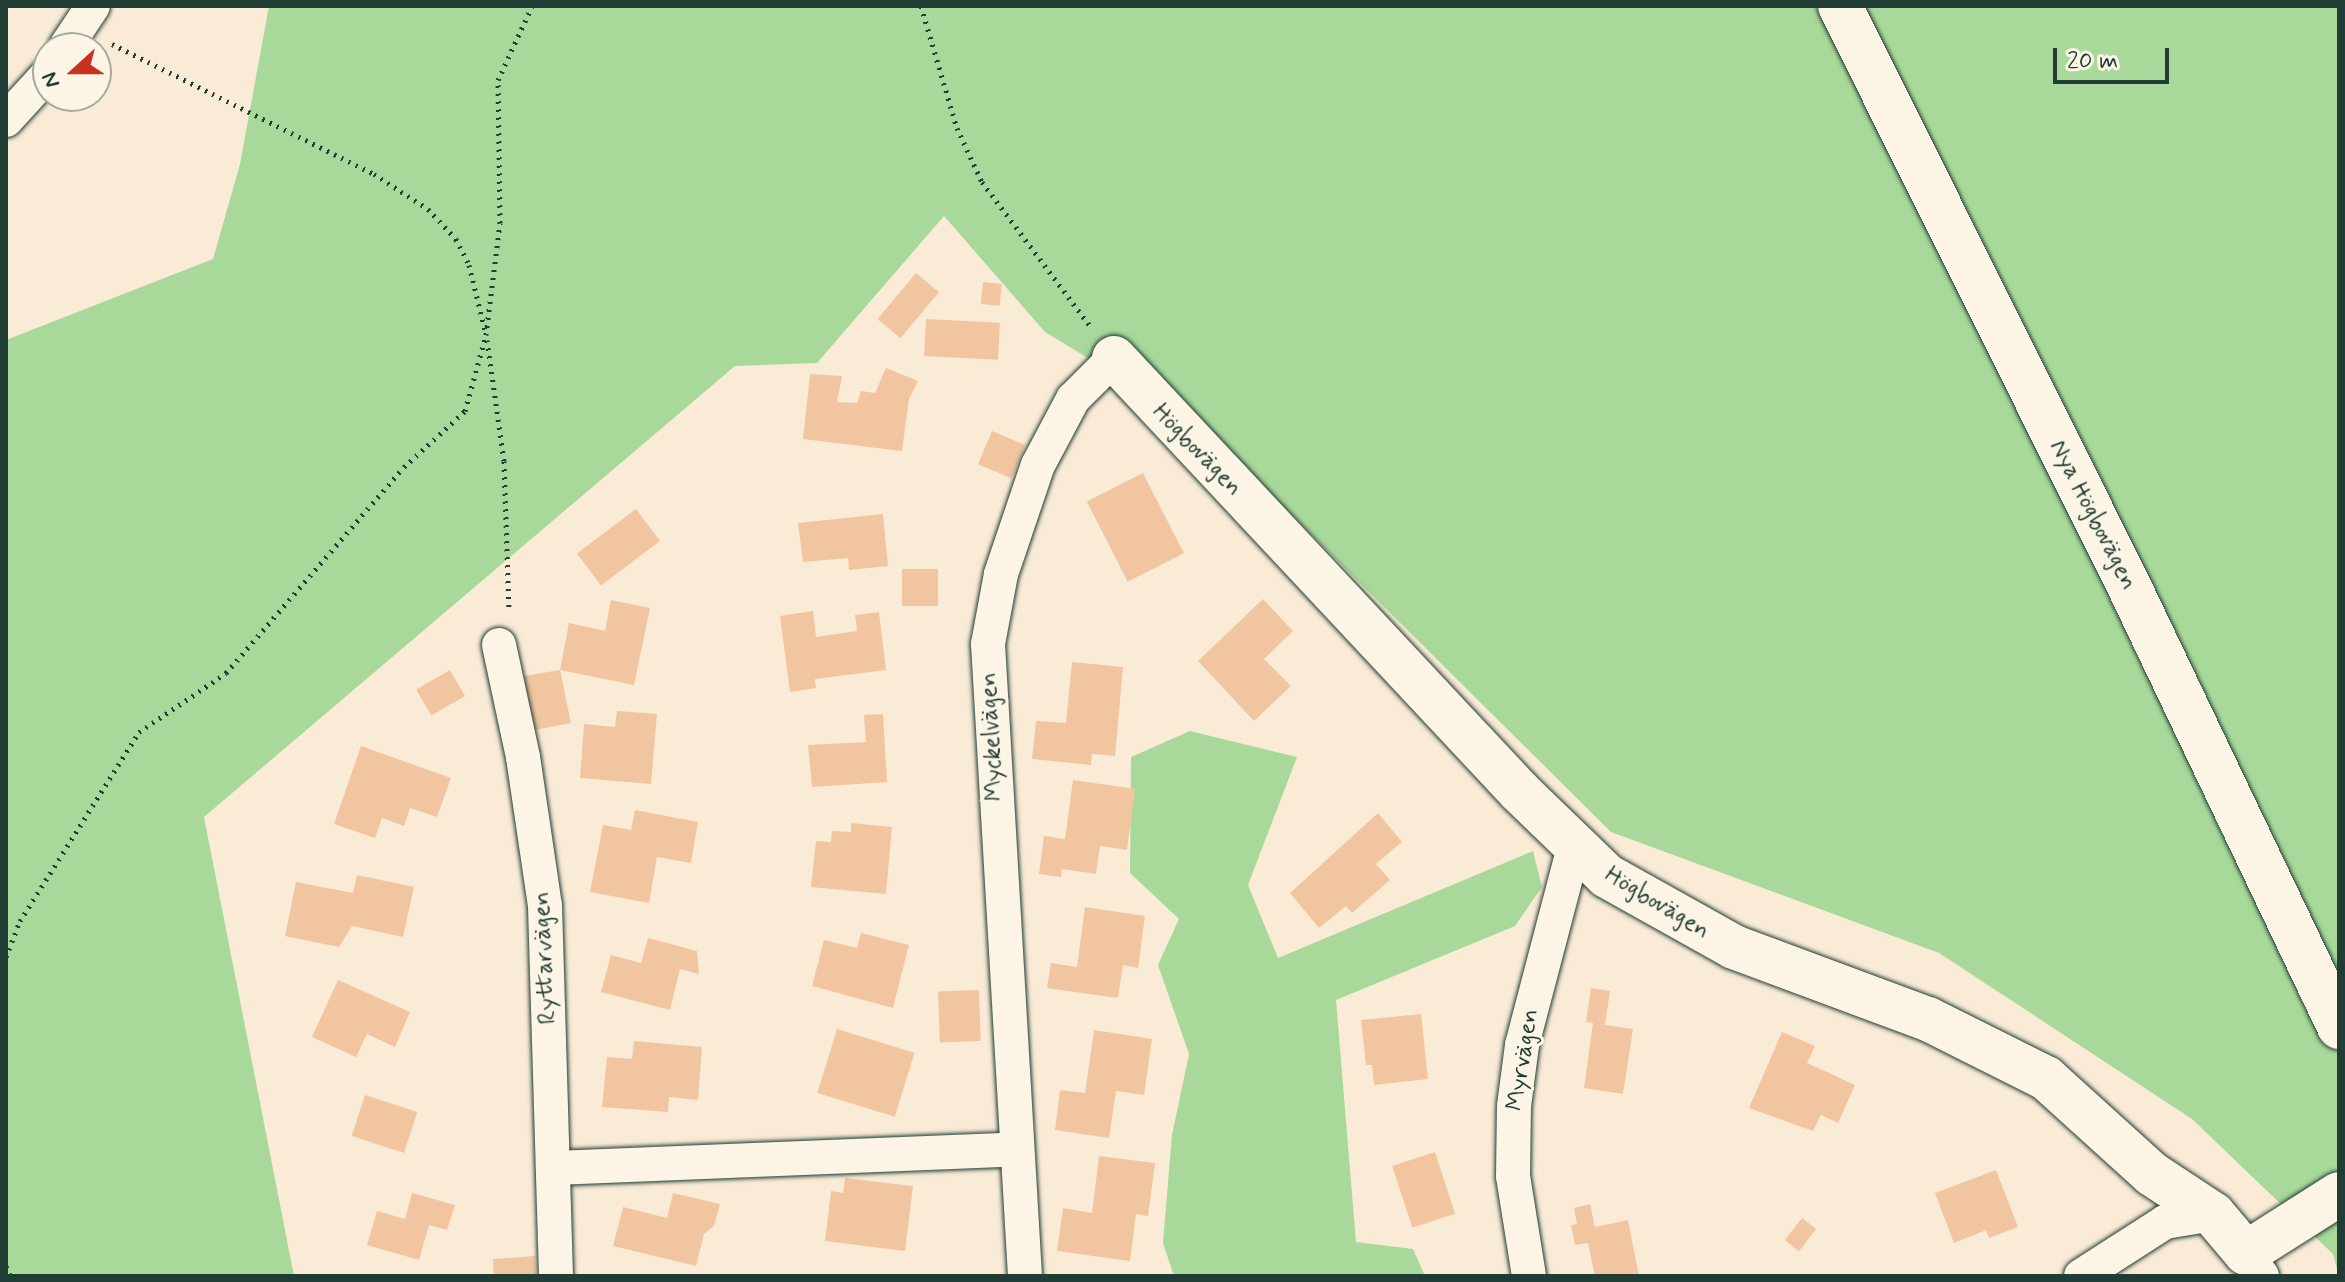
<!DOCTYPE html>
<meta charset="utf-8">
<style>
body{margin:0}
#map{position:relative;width:2345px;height:1282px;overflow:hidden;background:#faebd7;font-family:Mynerve,sans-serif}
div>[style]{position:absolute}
.green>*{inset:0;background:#a8d99a}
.building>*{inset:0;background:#f2c5a1;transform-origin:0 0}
.path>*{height:5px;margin-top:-2.5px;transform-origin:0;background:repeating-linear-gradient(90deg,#1f3d34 0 2px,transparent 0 8px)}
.roads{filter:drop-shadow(0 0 2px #1f3d34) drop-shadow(0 0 2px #1f3d34)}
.street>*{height:34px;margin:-17px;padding:0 17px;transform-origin:17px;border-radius:17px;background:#fcf5e5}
.secondary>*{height:44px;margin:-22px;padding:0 22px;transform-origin:22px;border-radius:22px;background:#fcf5e5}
span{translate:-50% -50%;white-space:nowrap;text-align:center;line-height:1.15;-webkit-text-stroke:6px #fcf5e5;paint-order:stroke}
.street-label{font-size:24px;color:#1f3d34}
.frame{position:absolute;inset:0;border:8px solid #1f3d34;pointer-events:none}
.north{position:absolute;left:32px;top:32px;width:80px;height:80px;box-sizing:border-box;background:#fcf5e5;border:2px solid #a4ab9e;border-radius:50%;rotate:249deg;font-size:22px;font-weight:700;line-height:32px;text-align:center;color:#1f3d34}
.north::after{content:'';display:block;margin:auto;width:28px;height:36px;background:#c8321e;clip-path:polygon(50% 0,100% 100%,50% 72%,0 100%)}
.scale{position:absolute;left:2053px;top:48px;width:116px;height:36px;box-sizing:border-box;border:4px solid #1f3d34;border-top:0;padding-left:10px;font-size:24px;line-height:28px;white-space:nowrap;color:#1f3d34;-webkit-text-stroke:6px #fcf5e5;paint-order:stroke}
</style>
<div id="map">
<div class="green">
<div style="clip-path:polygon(269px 6px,2339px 6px,2339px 1276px,2333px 1254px,2192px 1119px,1939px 953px,1611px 832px,1205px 429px,1045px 332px,944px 216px,817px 363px,735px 366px,204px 817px,294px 1276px,6px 1276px,6px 340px,213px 259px,240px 164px)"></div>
<div style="clip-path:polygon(1190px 731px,1297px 757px,1248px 885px,1278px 958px,1533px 851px,1542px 887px,1515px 926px,1336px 1000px,1356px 1242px,1413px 1249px,1425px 1276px,1174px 1276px,1163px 1243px,1172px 1135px,1189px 1054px,1158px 965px,1179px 919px,1130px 873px,1131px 757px)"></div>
</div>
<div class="building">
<div style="left:916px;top:273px;width:30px;height:60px;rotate:40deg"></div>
<div style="left:983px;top:282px;width:19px;height:22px;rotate:6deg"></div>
<div style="left:926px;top:319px;width:74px;height:37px;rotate:3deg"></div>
<div style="clip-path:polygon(886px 368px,918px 381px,909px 399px,902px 451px,803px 439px,810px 374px,842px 376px,837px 402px,857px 403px,861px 391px,875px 393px)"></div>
<div style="left:992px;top:431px;width:36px;height:36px;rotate:23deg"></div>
<div style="left:1143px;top:473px;width:90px;height:63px;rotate:63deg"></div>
<div style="left:636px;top:509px;width:40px;height:74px;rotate:53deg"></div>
<div style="clip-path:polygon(883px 514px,888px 566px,849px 570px,848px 558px,803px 562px,798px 523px)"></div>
<div style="left:902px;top:569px;width:36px;height:37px"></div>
<div style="clip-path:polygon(1263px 599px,1293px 631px,1264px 659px,1291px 686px,1254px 721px,1198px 661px)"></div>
<div style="clip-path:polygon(611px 600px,650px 608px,634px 685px,560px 670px,571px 723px,535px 730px,524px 676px,560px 670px,569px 623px,605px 631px)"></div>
<div style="clip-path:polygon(813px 611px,816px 637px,857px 631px,855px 615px,879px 612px,886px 670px,815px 679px,816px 688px,790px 692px,780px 616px)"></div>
<div style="clip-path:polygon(1072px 662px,1123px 667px,1115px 756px,1092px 754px,1091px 765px,1032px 759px,1036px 721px,1066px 723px)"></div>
<div style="left:450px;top:670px;width:30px;height:39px;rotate:60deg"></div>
<div style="clip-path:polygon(617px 711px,657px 714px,651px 784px,580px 778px,584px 724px,615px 727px)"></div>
<div style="clip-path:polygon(883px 714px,887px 782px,812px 787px,808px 745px,866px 742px,864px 715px)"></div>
<div style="clip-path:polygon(361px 746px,451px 778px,437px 817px,410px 808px,404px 826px,382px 818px,375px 838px,334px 824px)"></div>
<div style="clip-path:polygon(1073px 780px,1135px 789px,1127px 850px,1100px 846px,1096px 874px,1062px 869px,1061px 877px,1039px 874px,1044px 836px,1065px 839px)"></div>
<div style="clip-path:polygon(635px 810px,698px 822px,691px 863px,657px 857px,649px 903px,590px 892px,603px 825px,631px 830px)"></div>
<div style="clip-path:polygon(1378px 813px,1402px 842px,1376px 864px,1390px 880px,1352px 913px,1346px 906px,1319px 928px,1290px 893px)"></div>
<div style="clip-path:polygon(851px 823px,892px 827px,886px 894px,811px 887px,816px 841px,831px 842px,832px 831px,851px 832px)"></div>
<div style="clip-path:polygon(357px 875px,414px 887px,403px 937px,352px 926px,339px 947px,285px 936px,296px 882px,353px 893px)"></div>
<div style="clip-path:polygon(1085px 907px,1145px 916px,1138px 968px,1123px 965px,1118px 998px,1047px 988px,1051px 963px,1077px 967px)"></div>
<div style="clip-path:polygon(861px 933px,909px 945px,893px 1008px,812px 986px,824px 940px,857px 948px)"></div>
<div style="clip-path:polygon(648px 938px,697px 951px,699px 974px,680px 969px,670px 1010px,601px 992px,611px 955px,641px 963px)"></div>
<div style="clip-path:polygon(338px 980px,410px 1012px,395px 1047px,367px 1034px,356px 1057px,312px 1037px)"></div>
<div style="clip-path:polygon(1591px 988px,1610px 991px,1605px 1025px,1633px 1029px,1623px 1094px,1584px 1088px,1593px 1023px,1586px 1022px)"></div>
<div style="left:979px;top:990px;width:51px;height:41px;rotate:88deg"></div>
<div style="clip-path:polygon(1421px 1014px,1428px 1079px,1374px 1085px,1372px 1065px,1366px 1065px,1361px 1020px)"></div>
<div style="left:837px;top:1029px;width:81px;height:67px;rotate:17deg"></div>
<div style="clip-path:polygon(1094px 1030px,1152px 1039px,1144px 1095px,1116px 1091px,1109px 1138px,1055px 1130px,1060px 1090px,1085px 1093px)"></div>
<div style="clip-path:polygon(1782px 1032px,1815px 1046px,1807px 1063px,1855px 1085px,1838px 1123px,1821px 1115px,1813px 1131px,1749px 1108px)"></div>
<div style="clip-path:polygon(634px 1041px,702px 1047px,698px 1100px,669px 1097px,668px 1112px,602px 1107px,607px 1057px,632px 1059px)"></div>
<div style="left:365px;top:1095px;width:55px;height:43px;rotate:18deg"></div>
<div style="left:1435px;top:1152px;width:65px;height:45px;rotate:72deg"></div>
<div style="clip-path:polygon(1099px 1156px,1155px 1163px,1148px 1216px,1136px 1214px,1130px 1261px,1057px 1251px,1063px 1208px,1092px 1213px)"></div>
<div style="clip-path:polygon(1996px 1170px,2018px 1227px,1989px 1238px,1986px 1230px,1954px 1243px,1935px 1193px)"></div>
<div style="clip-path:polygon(845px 1178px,913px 1186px,905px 1251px,825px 1241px,831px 1191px,843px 1193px)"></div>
<div style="clip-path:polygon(412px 1193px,455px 1205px,447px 1230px,429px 1225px,419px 1260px,367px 1245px,377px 1211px,405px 1219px)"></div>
<div style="clip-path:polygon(673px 1193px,720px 1204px,714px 1226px,704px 1234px,696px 1266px,613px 1246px,623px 1207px,667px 1218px)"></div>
<div style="clip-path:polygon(1590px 1204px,1595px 1227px,1628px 1220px,1639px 1276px,1595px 1276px,1588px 1243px,1575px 1245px,1571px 1225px,1577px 1224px,1574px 1208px)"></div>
<div style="left:1802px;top:1218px;width:18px;height:28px;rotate:38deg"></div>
<div style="clip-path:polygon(535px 1256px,536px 1276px,494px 1276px,493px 1259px)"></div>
</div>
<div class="path">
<div style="left:921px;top:6px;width:127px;rotate:73.6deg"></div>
<div style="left:957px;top:128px;width:60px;rotate:65.2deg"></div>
<div style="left:982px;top:182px;width:180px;rotate:53.1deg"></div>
<div style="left:112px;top:44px;width:292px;rotate:26.4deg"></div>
<div style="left:374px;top:174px;width:64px;rotate:32.9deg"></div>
<div style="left:428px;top:209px;width:41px;rotate:47deg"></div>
<div style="left:456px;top:239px;width:29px;rotate:63deg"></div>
<div style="left:469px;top:265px;width:67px;rotate:76.2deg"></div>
<div style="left:487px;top:340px;width:122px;rotate:82deg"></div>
<div style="left:504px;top:461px;width:151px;rotate:88.1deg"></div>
<div style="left:6px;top:957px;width:39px;rotate:-69deg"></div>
<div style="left:20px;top:921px;width:223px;rotate:-57.8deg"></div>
<div style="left:139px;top:732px;width:105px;rotate:-34.1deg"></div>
<div style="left:226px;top:673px;width:272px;rotate:-49.2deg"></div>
<div style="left:404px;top:467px;width:83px;rotate:-42.6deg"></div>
<div style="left:465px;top:411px;width:79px;rotate:-74.6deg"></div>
<div style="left:486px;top:335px;width:113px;rotate:-82.9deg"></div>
<div style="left:500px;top:223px;width:143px;rotate:-90.8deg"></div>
<div style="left:498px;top:80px;width:81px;rotate:-65.3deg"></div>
<div style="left:6px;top:1266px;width:11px;rotate:68deg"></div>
</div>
<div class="roads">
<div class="street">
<div style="left:65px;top:48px;width:50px;rotate:-56.3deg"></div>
<div style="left:6px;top:120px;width:62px;rotate:-47.6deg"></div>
<div style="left:499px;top:645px;width:115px;rotate:77.9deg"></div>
<div style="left:523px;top:757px;width:151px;rotate:81.6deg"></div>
<div style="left:545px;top:906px;width:370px;rotate:88.3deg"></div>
<div style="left:553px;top:1168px;width:463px;rotate:-2.3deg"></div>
<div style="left:2246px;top:1253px;width:28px;rotate:55deg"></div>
<div style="left:1025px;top:1276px;width:633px;rotate:-93.35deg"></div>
<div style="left:988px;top:644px;width:71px;rotate:-79.5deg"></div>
<div style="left:1001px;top:574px;width:115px;rotate:-71.3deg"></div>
<div style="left:1038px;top:465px;width:75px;rotate:-62.1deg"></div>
<div style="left:1073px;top:399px;width:58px;rotate:-45deg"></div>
<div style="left:1529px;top:1276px;width:101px;rotate:-99.1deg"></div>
<div style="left:1513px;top:1176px;width:70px;rotate:-89.2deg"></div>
<div style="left:1514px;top:1106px;width:62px;rotate:-82.5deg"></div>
<div style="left:1522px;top:1045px;width:205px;rotate:-75.3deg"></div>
<div style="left:2081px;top:1276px;width:100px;rotate:-32.7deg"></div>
<div style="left:2165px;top:1222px;width:49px;rotate:-9.5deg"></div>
</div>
<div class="secondary">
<div style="left:1840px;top:6px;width:646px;rotate:63.51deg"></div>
<div style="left:2128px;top:584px;width:491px;rotate:64.5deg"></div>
<div style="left:1114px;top:358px;width:593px;rotate:46.91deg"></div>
<div style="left:1519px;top:791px;width:122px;rotate:44deg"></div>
<div style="left:1607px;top:876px;width:145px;rotate:29.2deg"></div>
<div style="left:1734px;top:947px;width:207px;rotate:20.4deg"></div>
<div style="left:1928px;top:1019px;width:132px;rotate:26.6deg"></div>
<div style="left:2046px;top:1078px;width:143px;rotate:42.2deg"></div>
<div style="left:2152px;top:1174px;width:73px;rotate:33.3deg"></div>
<div style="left:2213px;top:1214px;width:51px;rotate:49.8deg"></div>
<div style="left:2246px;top:1253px;width:110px;rotate:-32.4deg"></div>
</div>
</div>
<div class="street-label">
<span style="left:1197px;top:450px;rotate:46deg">Högbovägen</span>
<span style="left:2093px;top:515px;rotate:63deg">Nya Högbovägen</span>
<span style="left:992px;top:737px;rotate:-93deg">Myckelvägen</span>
<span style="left:1657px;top:903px;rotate:31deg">Högbovägen</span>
<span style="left:545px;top:958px;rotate:-93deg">Ryttarvägen</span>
<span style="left:1523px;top:1060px;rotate:-81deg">Myrvägen</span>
</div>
<div class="frame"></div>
<div class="north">N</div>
<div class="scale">20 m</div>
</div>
